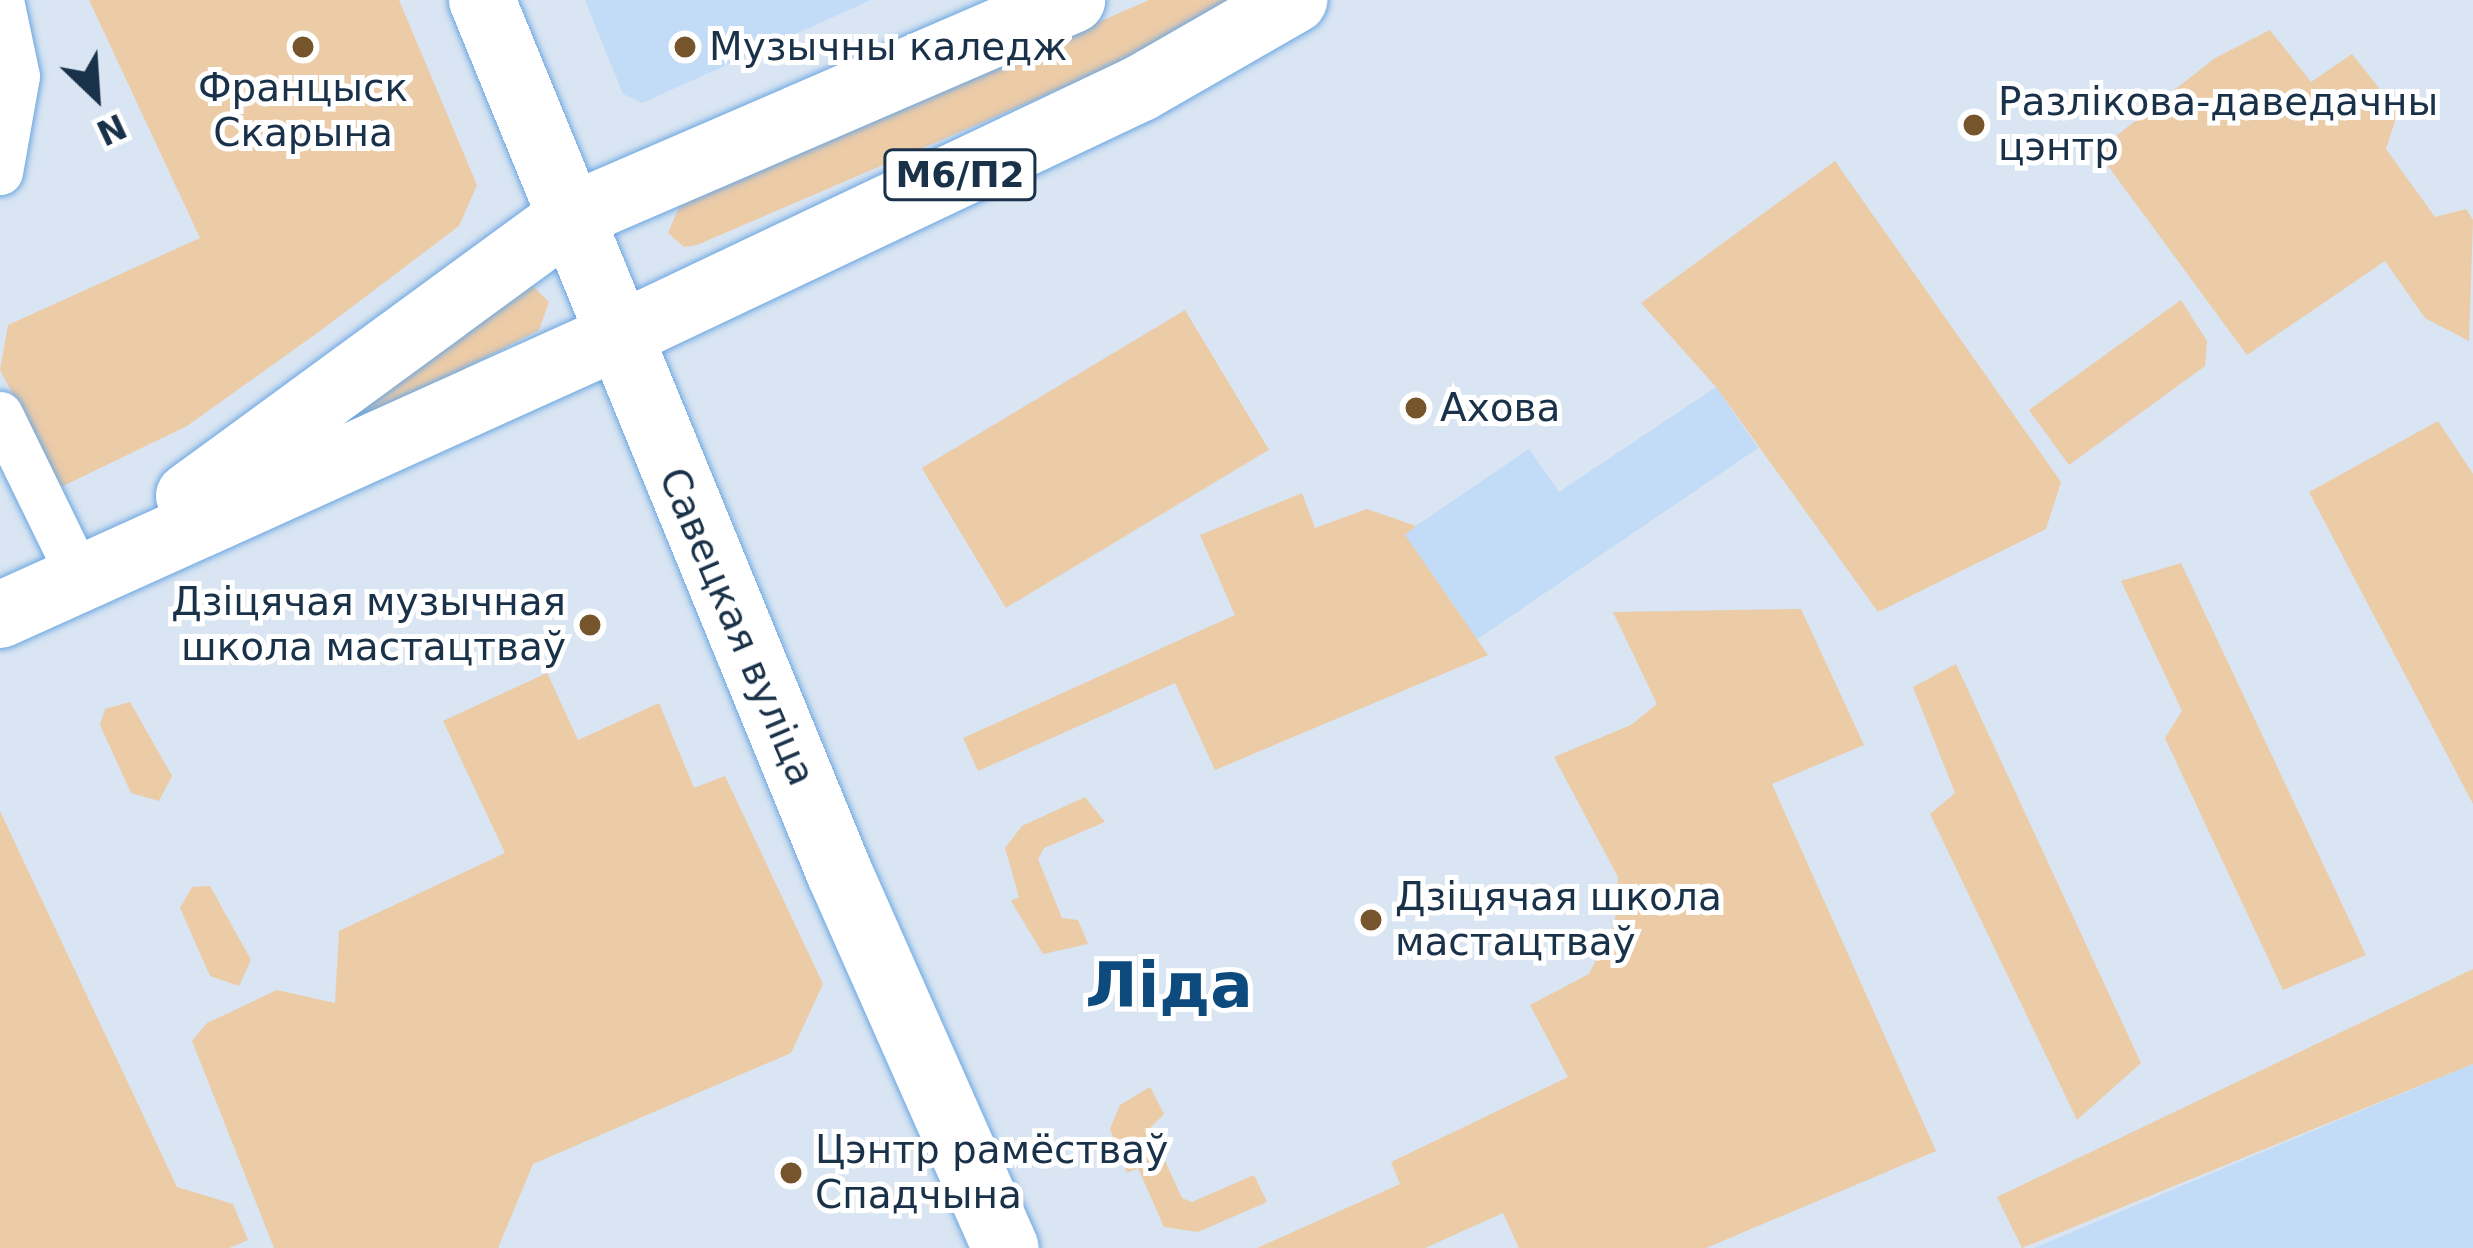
<!DOCTYPE html>
<meta charset="utf-8">
<style>
body{margin:0}
#map{position:relative;width:2473px;height:1248px;overflow:hidden;background:#d9e5f2;font-family:"DejaVu Sans",sans-serif}
div>[style]{position:absolute}
.built>*{inset:0;background:#c2dbf6}
.green>*{inset:0;background:#eccba7;transform-origin:0 0}
.roads{filter:drop-shadow(0 0 3px #6ca6e1) drop-shadow(0 0 3px #6ca6e1)}
.street>*{height:45px;margin:-22.5px;padding:0 22.5px;transform-origin:22.5px;border-radius:22.5px;background:#fff}
.secondary>*{height:66px;margin:-33px;padding:0 33px;transform-origin:33px;border-radius:33px;background:#fff}
.primary>*{height:66px;margin:-33px;padding:0 33px;transform-origin:33px;border-radius:33px;background:#fff}
.dots>*{width:33px;height:33px;translate:-50% -50%;box-sizing:border-box;border:6px solid #fff;border-radius:50%}
span{translate:-50% -50%;white-space:nowrap;text-align:center;line-height:1.15;-webkit-text-stroke:10px #fff;paint-order:stroke}
.shield-label span{padding:3px 9px;background:#fff;border:3px solid;border-radius:9px;-webkit-text-stroke-width:0}
.shield-label{font-size:36px;color:#193149;font-weight:700}
.poi-label{font-size:39px;color:#193149}
.left{translate:0 -50%;text-align:left}
.right{translate:-100% -50%;text-align:right}
.street-label{font-size:39px;color:#193149}
.town-label{font-size:63px;color:#0d4a7e;font-weight:700}
.north{position:absolute;left:36px;top:36px;width:120px;height:120px;-webkit-text-stroke:9px #fff;paint-order:stroke;rotate:155deg;font-size:33px;font-weight:700;line-height:48px;text-align:center;color:#193149}
.north::after{content:'';display:block;margin:auto;width:42px;height:54px;background:#193149;clip-path:polygon(50% 0,100% 100%,50% 72%,0 100%)}
</style>
<div id="map">
<div class="built">
<div style="clip-path:polygon(585px 0,871px 0,642px 103px,623px 94px)"></div>
<div style="clip-path:polygon(1716px 387px,1758px 448px,1476px 640px,1404px 534px,1529px 449px,1559px 492px)"></div>
<div style="clip-path:polygon(2473px 1064px,2473px 1248px,2034px 1248px,2265px 1151px)"></div>
</div>
<div class="green">
<div style="clip-path:polygon(89px 0,399px 0,477px 185px,459px 226px,320px 331px,187px 426px,61px 487px,0 370px,8px 325px,200px 238px)"></div>
<div style="clip-path:polygon(1149px 0,1235px 0,1123px 62px,697px 245px,684px 247px,668px 233px,680px 205px)"></div>
<div style="clip-path:polygon(2270px 30px,2311px 82px,2352px 54px,2398px 112px,2386px 149px,2435px 217px,2466px 209px,2473px 220px,2469px 341px,2425px 318px,2385px 261px,2247px 355px,2097px 151px,2215px 58px)"></div>
<div style="clip-path:polygon(1835px 161px,2061px 482px,2046px 529px,1878px 612px,1716px 387px,1641px 303px)"></div>
<div style="clip-path:polygon(532px 285px,549px 302px,539px 330px,231px 489px)"></div>
<div style="clip-path:polygon(2181px 300px,2207px 341px,2205px 366px,2069px 465px,2029px 410px)"></div>
<div style="left:1185px;top:310px;width:163px;height:307px;rotate:59deg"></div>
<div style="clip-path:polygon(2438px 421px,2473px 474px,2473px 804px,2309px 492px)"></div>
<div style="clip-path:polygon(1302px 493px,1315px 528px,1367px 509px,1416px 526px,1405px 535px,1488px 655px,1215px 770px,1175px 683px,978px 771px,963px 738px,1235px 615px,1200px 535px)"></div>
<div style="clip-path:polygon(2181px 563px,2366px 955px,2283px 990px,2165px 738px,2182px 711px,2121px 581px)"></div>
<div style="clip-path:polygon(1801px 609px,1864px 745px,1772px 784px,1936px 1151px,1706px 1248px,1519px 1248px,1503px 1213px,1425px 1248px,1257px 1248px,1400px 1184px,1391px 1162px,1568px 1077px,1530px 1005px,1589px 974px,1615px 922px,1618px 877px,1554px 757px,1631px 725px,1657px 704px,1613px 612px)"></div>
<div style="clip-path:polygon(1956px 664px,2141px 1063px,2077px 1120px,1930px 814px,1955px 793px,1913px 687px)"></div>
<div style="clip-path:polygon(547px 673px,578px 740px,659px 703px,694px 788px,725px 776px,823px 984px,791px 1053px,533px 1164px,498px 1248px,274px 1248px,192px 1041px,207px 1023px,277px 990px,335px 1003px,339px 931px,505px 853px,443px 721px)"></div>
<div style="clip-path:polygon(130px 702px,172px 776px,159px 801px,131px 793px,100px 725px,105px 709px)"></div>
<div style="clip-path:polygon(1085px 797px,1105px 822px,1044px 848px,1038px 859px,1062px 918px,1078px 920px,1088px 944px,1043px 954px,1011px 901px,1019px 897px,1005px 848px,1022px 826px)"></div>
<div style="clip-path:polygon(0 811px,177px 1187px,233px 1204px,248px 1240px,229px 1248px,0 1248px)"></div>
<div style="clip-path:polygon(210px 886px,251px 960px,239px 986px,210px 976px,180px 908px,192px 887px)"></div>
<div style="clip-path:polygon(2473px 969px,2473px 1064px,2022px 1248px,1997px 1197px)"></div>
<div style="clip-path:polygon(1150px 1087px,1164px 1114px,1150px 1128px,1182px 1198px,1192px 1202px,1254px 1175px,1267px 1202px,1198px 1232px,1164px 1227px,1138px 1168px,1127px 1173px,1110px 1129px,1120px 1105px)"></div>
</div>
<div class="roads">
<div class="street">
<div style="left:0;top:172px;width:97px;rotate:-80deg"></div>
<div style="left:17px;top:76px;width:78px;rotate:-101.9deg"></div>
<div style="left:0;top:414px;width:180px;rotate:64deg"></div>
</div>
<div class="secondary">
<div style="left:482px;top:0;width:944px;rotate:67.73deg"></div>
<div style="left:840px;top:874px;width:409px;rotate:66.1deg"></div>
<div style="left:189px;top:496px;width:474px;rotate:-36.2deg"></div>
<div style="left:0;top:615px;width:678px;rotate:-24.3deg"></div>
</div>
<div class="primary">
<div style="left:572px;top:216px;width:545px;rotate:-23.36deg"></div>
<div style="left:618px;top:336px;width:579px;rotate:-25.37deg"></div>
<div style="left:1141px;top:88px;width:177px;rotate:-29.9deg"></div>
</div>
</div>
<div class="dots">
<div style="left:303px;top:47px;background:#76552c"></div>
<div style="left:685px;top:47px;background:#76552c"></div>
<div style="left:1974px;top:125px;background:#76552c"></div>
<div style="left:1416px;top:408px;background:#76552c"></div>
<div style="left:590px;top:625px;background:#76552c"></div>
<div style="left:1371px;top:920px;background:#76552c"></div>
<div style="left:791px;top:1173px;background:#76552c"></div>
</div>
<div class="shield-label">
<span style="left:960px;top:175px">М6/П2</span>
</div>
<div class="poi-label">
<span class="left" style="left:709px;top:47px">Музычны каледж</span>
<span style="left:303px;top:111px">Францыск<br>Скарына</span>
<span class="left" style="left:1998px;top:125px">Разлікова-даведачны<br>цэнтр</span>
<span class="left" style="left:1440px;top:408px">Ахова</span>
<span class="right" style="left:566px;top:625px">Дзіцячая музычная<br>школа мастацтваў</span>
<span class="left" style="left:1395px;top:920px">Дзіцячая школа<br>мастацтваў</span>
<span class="left" style="left:815px;top:1173px">Цэнтр рамёстваў<br>Спадчына</span>
</div>
<div class="street-label">
<span style="left:737px;top:627px;rotate:67deg">Савецкая вуліца</span>
</div>
<div class="town-label">
<span style="left:1169px;top:986px">Ліда</span>
</div>
<div class="north">N</div>
</div>
